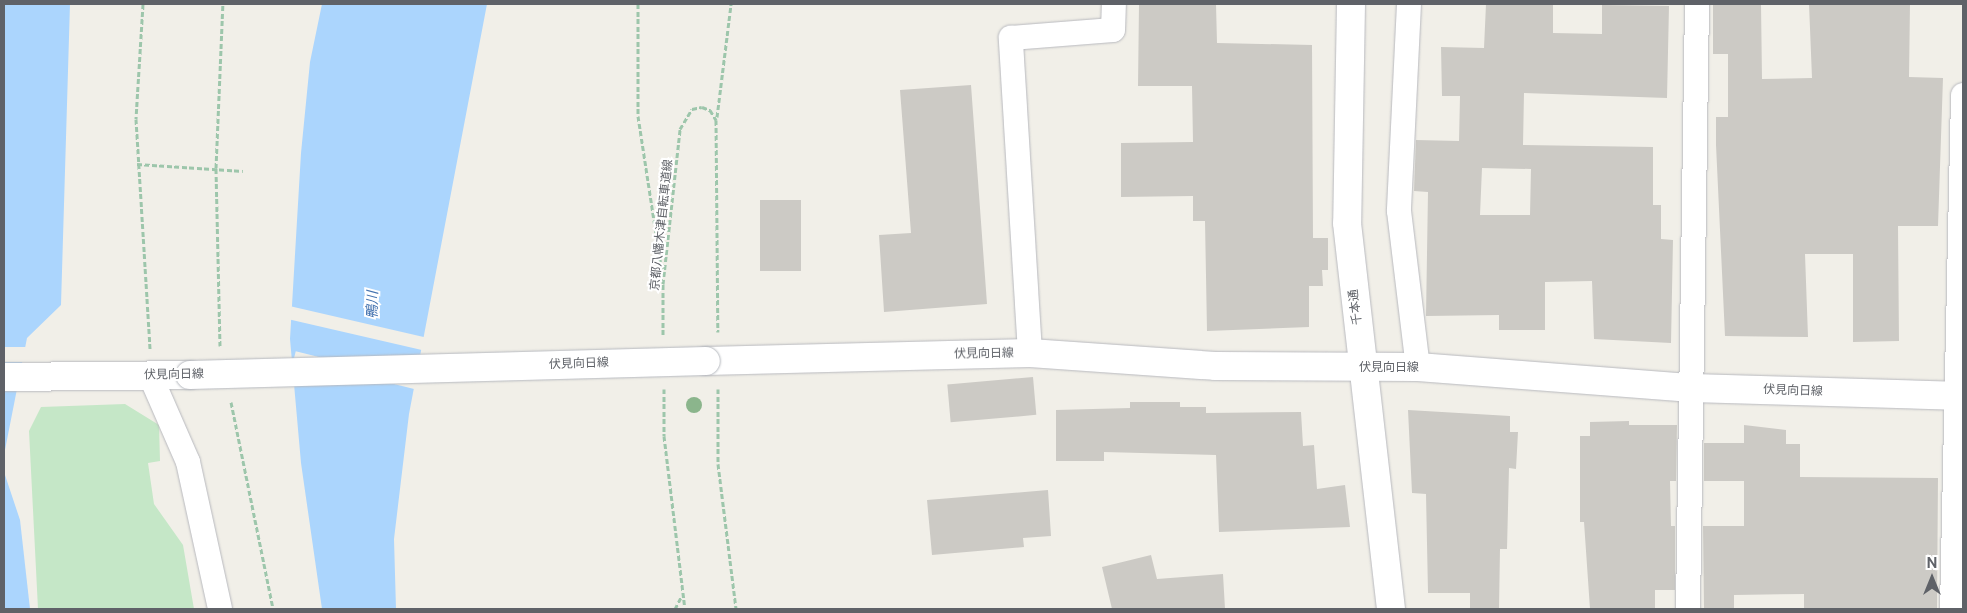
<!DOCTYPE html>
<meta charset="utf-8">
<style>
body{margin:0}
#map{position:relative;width:1967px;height:613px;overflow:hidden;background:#f1efe8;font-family:"Public Sans","Noto Sans JP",sans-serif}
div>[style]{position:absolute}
.green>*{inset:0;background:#c5e7c7}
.water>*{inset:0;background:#abd5fd}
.pier>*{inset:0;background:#f1efe8;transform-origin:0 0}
.building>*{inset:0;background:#cccac5;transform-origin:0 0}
.path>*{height:3px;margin-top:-1.5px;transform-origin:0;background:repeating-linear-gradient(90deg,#9dc6ab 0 5px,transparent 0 7.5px)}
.roads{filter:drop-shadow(0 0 1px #b8b9be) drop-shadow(0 0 1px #b8b9be)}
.street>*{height:24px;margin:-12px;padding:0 12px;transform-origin:12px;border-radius:12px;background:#fff}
.secondary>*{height:28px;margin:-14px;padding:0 14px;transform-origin:14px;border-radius:14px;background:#fff}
.bridges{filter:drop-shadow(0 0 1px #b6b9bf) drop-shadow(0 0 1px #b6b9bf)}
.secondary-bridge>*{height:28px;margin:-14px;padding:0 14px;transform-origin:14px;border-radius:14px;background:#fff}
.trees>*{width:16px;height:16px;margin:-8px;border-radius:50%;background:#8bb58c}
span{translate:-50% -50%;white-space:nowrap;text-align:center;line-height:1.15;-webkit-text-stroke:4px #fff;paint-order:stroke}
.street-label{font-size:12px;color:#5f6268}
.water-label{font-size:14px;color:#4674b0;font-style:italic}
.frame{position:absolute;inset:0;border:5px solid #5f6268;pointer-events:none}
.north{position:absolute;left:1907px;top:553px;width:50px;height:50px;-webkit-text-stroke:4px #fff;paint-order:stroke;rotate:0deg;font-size:14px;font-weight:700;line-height:20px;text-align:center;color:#5f6268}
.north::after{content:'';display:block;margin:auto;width:18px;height:22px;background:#5f6268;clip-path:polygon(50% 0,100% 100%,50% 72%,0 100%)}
</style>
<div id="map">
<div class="green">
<div style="clip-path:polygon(125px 404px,159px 425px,160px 461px,148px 463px,154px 504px,183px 545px,194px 609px,38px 609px,29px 431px,41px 407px)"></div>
</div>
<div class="water">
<div style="clip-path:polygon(4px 4px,70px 4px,61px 305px,27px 338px,4px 455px)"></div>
<div style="clip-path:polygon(322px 4px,487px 4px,409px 414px,394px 539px,396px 609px,322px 609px,301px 463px,290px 339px,301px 153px,310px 62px)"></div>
<div style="clip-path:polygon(4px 472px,20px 520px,30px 609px,4px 609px)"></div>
</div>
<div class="pier">
<div style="left:428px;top:338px;width:13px;height:140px;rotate:103deg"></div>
<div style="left:4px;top:347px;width:24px;height:15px"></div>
<div style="left:419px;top:382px;width:8px;height:127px;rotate:104deg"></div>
</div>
<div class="building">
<div style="clip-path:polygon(1139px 4px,1216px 4px,1217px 43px,1312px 45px,1313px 238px,1328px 238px,1328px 270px,1322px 270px,1323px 286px,1309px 286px,1309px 327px,1207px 331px,1205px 221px,1193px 221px,1193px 196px,1121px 197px,1121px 143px,1193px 142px,1192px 86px,1138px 86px)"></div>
<div style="clip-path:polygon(evenodd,1486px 4px,1553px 4px,1553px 33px,1602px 34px,1602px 5px,1669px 6px,1667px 98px,1524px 93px,1523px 145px,1653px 147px,1653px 205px,1661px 205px,1661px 239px,1673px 240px,1671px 343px,1594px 339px,1592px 281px,1545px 282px,1545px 330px,1499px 330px,1499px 315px,1426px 316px,1428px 192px,1414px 191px,1416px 140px,1459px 141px,1460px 96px,1442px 96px,1441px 47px,1484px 48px,1486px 4px,1482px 168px,1531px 169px,1530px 215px,1480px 215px,1482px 168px)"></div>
<div style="clip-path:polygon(1713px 4px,1761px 4px,1762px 79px,1812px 78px,1809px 4px,1910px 4px,1909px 77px,1943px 78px,1938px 226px,1898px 226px,1899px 341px,1853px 342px,1853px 254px,1805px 254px,1808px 337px,1725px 336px,1716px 145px,1716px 117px,1728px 117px,1728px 54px,1713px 54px)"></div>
<div style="clip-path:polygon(971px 85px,987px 304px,884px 312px,879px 235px,911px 233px,900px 90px)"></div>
<div style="left:760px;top:200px;width:41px;height:71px"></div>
<div style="left:1033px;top:377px;width:38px;height:86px;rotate:85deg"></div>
<div style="clip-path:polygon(1130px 402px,1180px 402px,1180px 407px,1206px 407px,1206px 413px,1301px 412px,1303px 446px,1314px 445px,1317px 489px,1345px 485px,1350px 527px,1219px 532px,1216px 455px,1104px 452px,1104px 461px,1056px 461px,1056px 410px,1130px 408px)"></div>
<div style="clip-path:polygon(1408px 410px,1510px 416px,1510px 432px,1518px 432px,1516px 469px,1509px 468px,1507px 549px,1500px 549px,1499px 609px,1470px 609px,1470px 593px,1428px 593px,1426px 494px,1412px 493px)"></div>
<div style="clip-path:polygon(1629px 421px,1629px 425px,1677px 425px,1676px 481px,1670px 481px,1671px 526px,1675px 526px,1675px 590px,1655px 590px,1655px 609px,1590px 609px,1584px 522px,1580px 522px,1580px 436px,1590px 436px,1590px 422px)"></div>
<div style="clip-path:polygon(1744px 425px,1786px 430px,1786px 444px,1800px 444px,1800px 477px,1938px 478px,1937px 609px,1804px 609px,1804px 594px,1734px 595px,1734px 608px,1704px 608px,1703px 526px,1744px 526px,1744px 481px,1704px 481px,1704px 443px,1744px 443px)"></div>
<div style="clip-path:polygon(1048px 490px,1051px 536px,1023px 538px,1024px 547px,932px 555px,927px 500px)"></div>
<div style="clip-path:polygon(1151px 555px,1157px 579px,1223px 574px,1225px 609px,1112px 609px,1102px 567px)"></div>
</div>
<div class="path">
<div style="left:143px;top:4px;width:115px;rotate:93.5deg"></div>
<div style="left:136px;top:119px;width:230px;rotate:86.5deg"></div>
<div style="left:638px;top:4px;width:112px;rotate:90deg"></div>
<div style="left:638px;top:116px;width:165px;rotate:81.3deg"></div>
<div style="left:717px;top:117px;width:114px;rotate:-82.9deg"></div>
<div style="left:137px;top:164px;width:106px;rotate:3.8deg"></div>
<div style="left:663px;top:335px;width:51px;rotate:-90deg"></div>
<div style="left:663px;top:284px;width:156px;rotate:-83.7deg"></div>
<div style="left:680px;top:129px;width:23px;rotate:-59deg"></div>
<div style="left:692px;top:109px;width:10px;rotate:-11deg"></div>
<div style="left:702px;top:107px;width:9px;rotate:21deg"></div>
<div style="left:710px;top:110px;width:12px;rotate:59deg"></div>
<div style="left:716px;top:120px;width:212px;rotate:89.5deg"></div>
<div style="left:220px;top:346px;width:178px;rotate:-91.3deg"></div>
<div style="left:216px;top:168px;width:164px;rotate:-87.6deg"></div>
<div style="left:664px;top:389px;width:47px;rotate:90deg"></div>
<div style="left:664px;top:436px;width:174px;rotate:83.1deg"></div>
<div style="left:718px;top:389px;width:75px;rotate:90deg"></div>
<div style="left:718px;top:464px;width:146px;rotate:82.9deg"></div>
<div style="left:231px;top:402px;width:211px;rotate:78.5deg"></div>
<div style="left:675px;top:609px;width:13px;rotate:-63deg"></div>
</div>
<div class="roads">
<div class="street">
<div style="left:1409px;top:4px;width:207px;rotate:92.8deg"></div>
<div style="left:1399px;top:211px;width:157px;rotate:83.1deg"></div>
<div style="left:1030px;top:353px;width:316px;rotate:-93.5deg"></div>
<div style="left:1011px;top:38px;width:102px;rotate:-4.5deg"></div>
<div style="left:1113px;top:30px;width:26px;rotate:-88deg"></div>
<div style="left:150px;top:375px;width:95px;rotate:66.4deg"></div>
<div style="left:188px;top:462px;width:150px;rotate:77.7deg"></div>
<div style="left:1688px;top:609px;width:605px;rotate:-89.15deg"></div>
<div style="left:1952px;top:609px;width:514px;rotate:-88.77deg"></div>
</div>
<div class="secondary">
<div style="left:1351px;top:4px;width:219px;rotate:91deg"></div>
<div style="left:1347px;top:223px;width:388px;rotate:83.5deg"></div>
<div style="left:706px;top:361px;width:324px;rotate:-1.4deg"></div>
<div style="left:1030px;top:353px;width:185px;rotate:4deg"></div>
<div style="left:1215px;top:366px;width:203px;rotate:0.3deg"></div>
<div style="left:1418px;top:367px;width:275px;rotate:4.4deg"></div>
<div style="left:1692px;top:388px;width:271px;rotate:1.7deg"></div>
<div style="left:4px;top:377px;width:186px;rotate:-0.6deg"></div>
</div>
</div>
<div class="bridges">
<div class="secondary-bridge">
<div style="left:190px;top:375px;width:516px;rotate:-1.55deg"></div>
</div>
</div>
<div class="trees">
<div style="left:694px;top:405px"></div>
</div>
<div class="street-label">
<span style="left:662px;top:225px;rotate:-84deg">京都八幡木津自転車道線</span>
<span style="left:1356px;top:307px;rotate:-97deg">千本通</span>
<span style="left:984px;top:354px;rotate:-1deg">伏見向日線</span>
<span style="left:579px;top:364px;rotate:-2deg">伏見向日線</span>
<span style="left:1389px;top:368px">伏見向日線</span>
<span style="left:174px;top:375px;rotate:-1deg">伏見向日線</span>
<span style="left:1793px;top:391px;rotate:2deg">伏見向日線</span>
</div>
<div class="water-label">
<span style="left:372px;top:305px;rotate:-89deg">鴨川</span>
</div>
<div class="frame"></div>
<div class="north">N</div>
</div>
